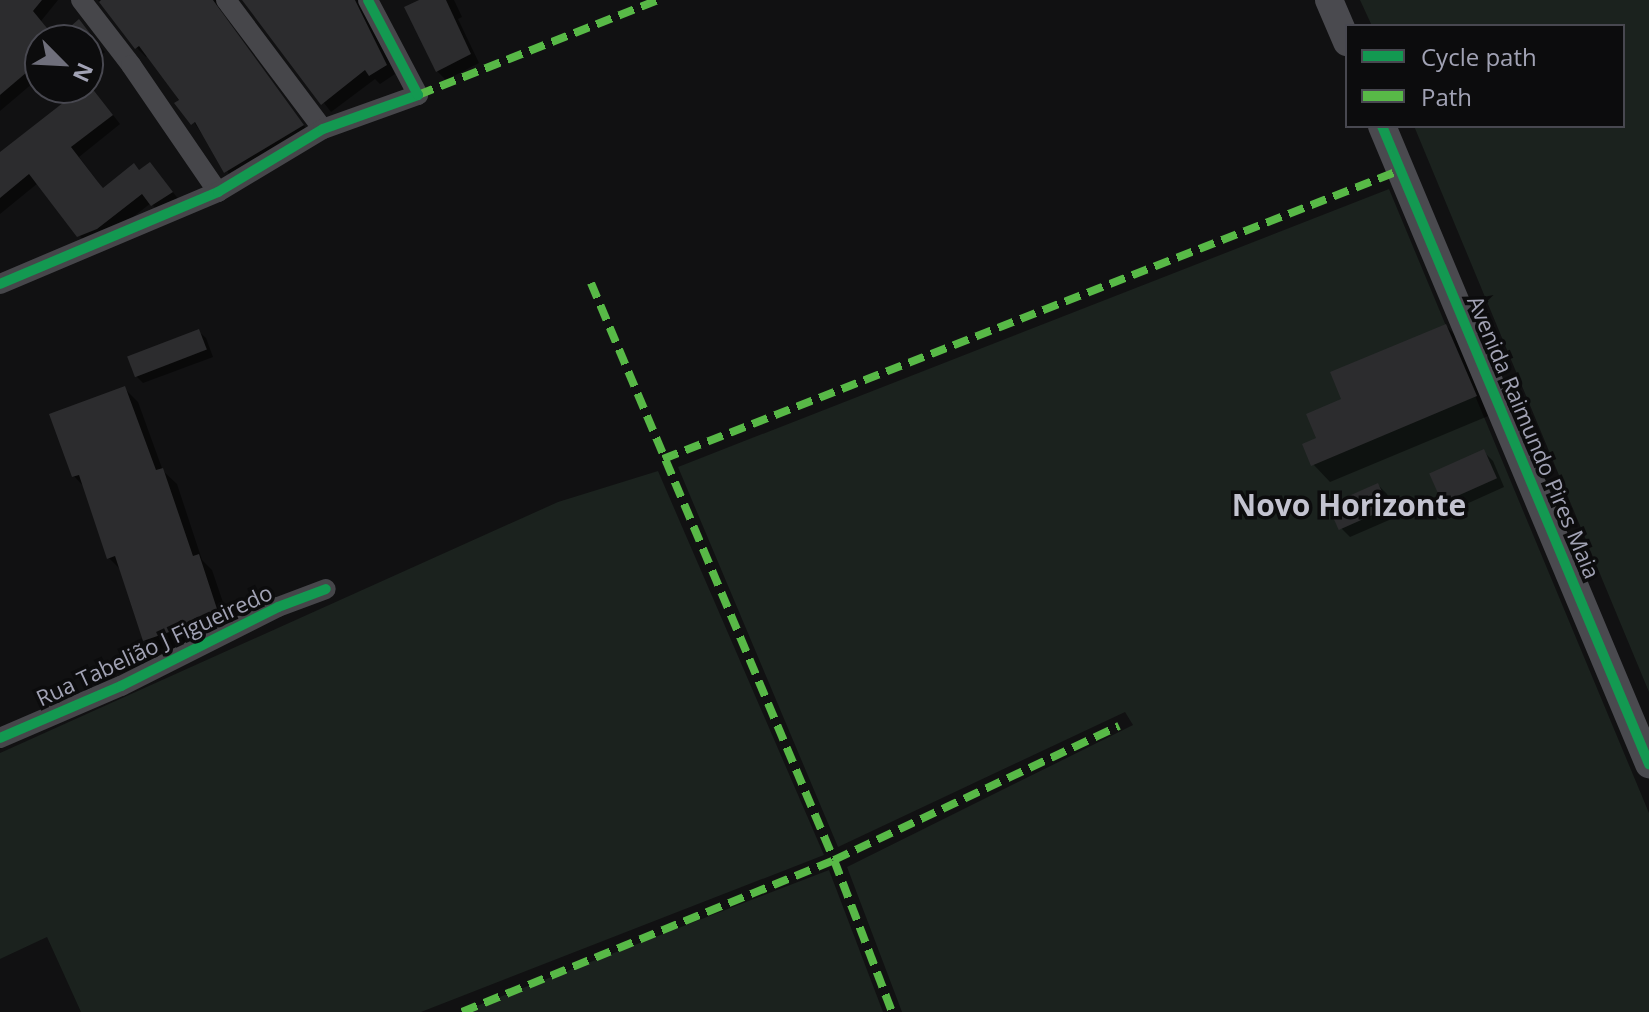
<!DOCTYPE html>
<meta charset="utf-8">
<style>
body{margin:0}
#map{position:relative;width:1649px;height:1012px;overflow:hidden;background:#111112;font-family:"Open Sans",sans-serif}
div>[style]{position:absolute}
.green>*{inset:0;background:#1b221e}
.shadow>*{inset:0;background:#0007}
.building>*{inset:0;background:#2c2c2e;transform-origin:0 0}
.street>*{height:20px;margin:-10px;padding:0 10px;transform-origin:10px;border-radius:10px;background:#46464a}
.secondary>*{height:28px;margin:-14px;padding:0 14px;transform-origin:14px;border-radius:14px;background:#4a4a4f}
.quiet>*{height:8px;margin-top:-4px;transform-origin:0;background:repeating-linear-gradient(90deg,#58b947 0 16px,transparent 0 24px)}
.cycleway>*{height:10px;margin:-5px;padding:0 5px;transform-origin:5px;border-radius:5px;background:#139951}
span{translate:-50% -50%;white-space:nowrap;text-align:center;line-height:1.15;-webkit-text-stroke:7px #0c0c0d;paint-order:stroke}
.street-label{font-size:22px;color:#a1a2b4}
.district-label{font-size:30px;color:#c3c3d0;font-weight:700}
.legend{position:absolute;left:1345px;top:24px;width:280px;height:104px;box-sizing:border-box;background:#0c0c0d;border:2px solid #484850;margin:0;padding:10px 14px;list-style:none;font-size:24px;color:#a1a2b4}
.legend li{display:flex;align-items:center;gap:16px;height:40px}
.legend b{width:40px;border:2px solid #484850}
.north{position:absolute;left:24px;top:24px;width:80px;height:80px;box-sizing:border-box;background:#0c0c0d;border:2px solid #484850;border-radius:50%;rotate:114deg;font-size:22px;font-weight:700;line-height:32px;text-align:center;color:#a1a2b4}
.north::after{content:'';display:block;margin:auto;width:28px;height:36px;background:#6f6f7b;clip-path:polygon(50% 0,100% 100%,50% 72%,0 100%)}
</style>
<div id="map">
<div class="green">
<div style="clip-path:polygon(1360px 0,1649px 0,1649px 692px,1414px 126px,1623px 126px,1623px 26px,1372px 26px)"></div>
<div style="clip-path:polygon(1389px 189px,1649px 813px,1649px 1012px,902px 1012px,847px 867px,1133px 725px,1125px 712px,838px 847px,678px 467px)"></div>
<div style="clip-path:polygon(658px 471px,824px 855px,421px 1012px,81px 1012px,47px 937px,0 959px,0 753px,558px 502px)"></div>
<div style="clip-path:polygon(829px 870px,883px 1012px,461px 1012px)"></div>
</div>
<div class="shadow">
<div style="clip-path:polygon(1px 0,58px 0,41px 21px,56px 40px,40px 40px,40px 77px,0 111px)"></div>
<div style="clip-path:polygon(98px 0,226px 0,221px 11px,224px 19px,311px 135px,234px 181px,148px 55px,146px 57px,137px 48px)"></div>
<div style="clip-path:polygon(245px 0,369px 0,363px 9px,395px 74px,380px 84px,375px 79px,331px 112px)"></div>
<div style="clip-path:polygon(424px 0,454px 0,462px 17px,458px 19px,479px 63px,446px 80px,437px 71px)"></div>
<div style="clip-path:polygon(79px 22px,105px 52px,88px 67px,88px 40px,58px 40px)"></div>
<div style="clip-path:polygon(88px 83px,120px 124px,79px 157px,104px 190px,150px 164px,180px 201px,161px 214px,151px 203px,106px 238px,87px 245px,38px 183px,0 214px,0 155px,74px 97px,66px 88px,88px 88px)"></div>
<div style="clip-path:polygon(1446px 326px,1463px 343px,1493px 414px,1330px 482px,1313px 464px,1319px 439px,1343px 400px)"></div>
<div style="clip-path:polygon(198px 331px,206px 338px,213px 357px,143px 383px,136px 376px)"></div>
<div style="clip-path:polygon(124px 388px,138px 402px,163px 471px,177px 484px,202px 560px,212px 570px,232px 629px,159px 654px,145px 640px,121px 570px,109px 558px,85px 488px,74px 476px)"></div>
<div style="clip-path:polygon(1484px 452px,1493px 461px,1504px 487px,1453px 510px,1444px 501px)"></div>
<div style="clip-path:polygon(1378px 485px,1387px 494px,1396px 517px,1350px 537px,1341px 528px)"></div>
</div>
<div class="building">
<div style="clip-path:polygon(0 0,42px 0,33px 11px,56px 39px,79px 19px,95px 40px,40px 40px,40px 61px,0 95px)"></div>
<div style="clip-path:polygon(101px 0,213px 0,304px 125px,224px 173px,195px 122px,191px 125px,174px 103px,179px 100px,139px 46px,135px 49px,99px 2px)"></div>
<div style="clip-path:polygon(242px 0,355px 0,387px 65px,369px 76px,365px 70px,321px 105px)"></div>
<div style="clip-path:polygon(419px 0,446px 0,471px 54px,436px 72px,404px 7px)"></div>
<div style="clip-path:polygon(88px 83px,113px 115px,71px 147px,98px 182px,103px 188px,134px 163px,139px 170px,150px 162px,173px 192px,151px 206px,142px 194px,97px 229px,77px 237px,29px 174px,0 198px,0 152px,82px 88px,88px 88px)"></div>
<div style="clip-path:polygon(1446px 324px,1477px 396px,1311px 466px,1302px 444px,1316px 438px,1306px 414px,1341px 399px,1330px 372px)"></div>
<div style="left:199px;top:329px;width:22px;height:77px;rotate:69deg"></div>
<div style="clip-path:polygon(125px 386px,156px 470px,163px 468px,193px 556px,199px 554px,219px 615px,143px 641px,115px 556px,107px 559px,79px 475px,72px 477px,49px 414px)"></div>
<div style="left:1484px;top:449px;width:32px;height:60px;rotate:66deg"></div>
<div style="left:1378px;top:483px;width:27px;height:55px;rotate:66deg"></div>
</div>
<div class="street">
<div style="left:81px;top:0;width:82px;rotate:52.4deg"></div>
<div style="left:131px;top:65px;width:154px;rotate:55.6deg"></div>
<div style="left:226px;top:0;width:161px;rotate:53.1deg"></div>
<div style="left:0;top:284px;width:237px;rotate:-22.9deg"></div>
<div style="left:218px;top:192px;width:122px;rotate:-31deg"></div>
<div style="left:323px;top:129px;width:101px;rotate:-19.7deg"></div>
<div style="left:418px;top:95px;width:107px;rotate:-117.8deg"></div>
<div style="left:0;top:738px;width:132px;rotate:-23.3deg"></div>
<div style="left:121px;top:686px;width:176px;rotate:-26.7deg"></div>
<div style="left:278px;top:607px;width:51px;rotate:-20.6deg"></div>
</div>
<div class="secondary">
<div style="left:1329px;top:0;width:46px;rotate:66.8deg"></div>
<div style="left:1382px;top:126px;width:692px;rotate:67.29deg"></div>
</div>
<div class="quiet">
<div style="left:418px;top:95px;width:258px;rotate:-21.6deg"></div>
<div style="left:591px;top:283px;width:626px;rotate:67.16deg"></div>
<div style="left:834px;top:860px;width:163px;rotate:69.1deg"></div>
<div style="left:663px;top:459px;width:793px;rotate:-21.39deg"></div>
<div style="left:462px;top:1012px;width:402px;rotate:-22.2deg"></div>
<div style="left:834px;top:860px;width:315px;rotate:-25.2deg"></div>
</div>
<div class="cycleway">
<div style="left:1382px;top:126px;width:692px;rotate:67.29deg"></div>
<div style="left:0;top:284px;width:237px;rotate:-22.9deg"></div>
<div style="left:218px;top:192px;width:122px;rotate:-31deg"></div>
<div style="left:323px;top:129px;width:101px;rotate:-19.7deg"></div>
<div style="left:418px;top:95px;width:107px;rotate:-117.8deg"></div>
<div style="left:0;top:738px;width:132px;rotate:-23.3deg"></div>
<div style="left:121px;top:686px;width:176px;rotate:-26.7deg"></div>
<div style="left:278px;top:607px;width:51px;rotate:-20.6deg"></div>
</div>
<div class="street-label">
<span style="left:1534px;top:437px;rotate:67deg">Avenida Raimundo Pires Maia</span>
<span style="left:154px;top:645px;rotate:-25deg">Rua Tabelião J Figueiredo</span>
</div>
<div class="district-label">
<span style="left:1349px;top:505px">Novo Horizonte</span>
</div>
<ul class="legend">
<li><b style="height:10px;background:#139951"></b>Cycle path</li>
<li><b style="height:10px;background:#58b947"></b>Path</li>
</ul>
<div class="north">N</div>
</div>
